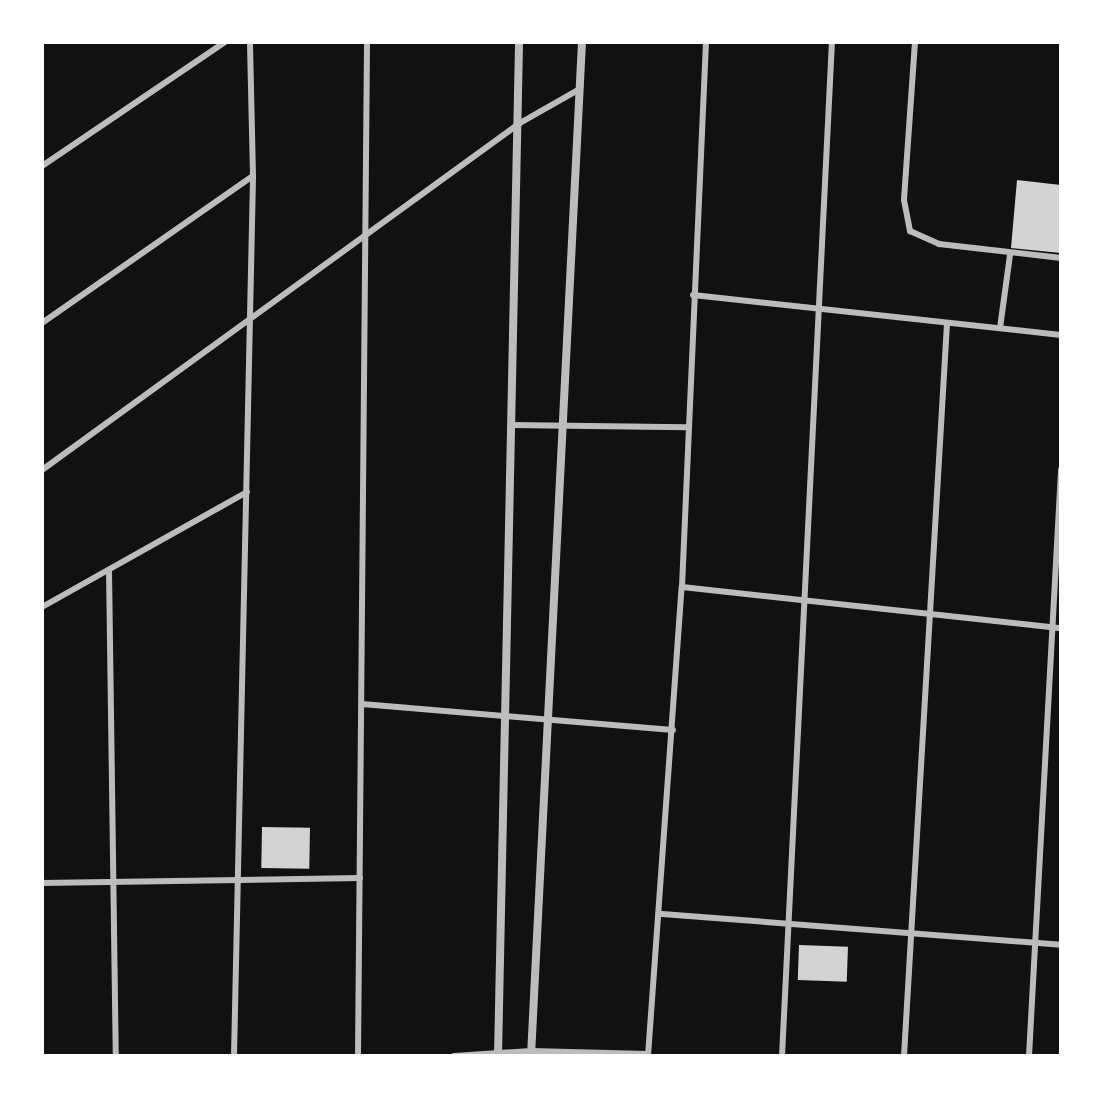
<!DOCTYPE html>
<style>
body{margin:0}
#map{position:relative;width:1103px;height:1098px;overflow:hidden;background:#111;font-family:Quicksand,sans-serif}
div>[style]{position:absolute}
.building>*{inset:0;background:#d3d3d3;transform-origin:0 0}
.minor>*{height:6px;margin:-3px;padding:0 3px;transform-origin:3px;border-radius:3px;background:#bcbcbc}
.tertiary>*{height:8px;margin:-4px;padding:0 4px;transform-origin:4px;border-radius:4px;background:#bcbcbc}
span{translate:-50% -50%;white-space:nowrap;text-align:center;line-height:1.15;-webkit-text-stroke:8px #fff;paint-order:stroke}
.frame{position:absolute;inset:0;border:44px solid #fff;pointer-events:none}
</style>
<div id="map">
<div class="building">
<div style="clip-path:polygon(1017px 180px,1061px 185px,1061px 253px,1011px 248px)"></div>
<div style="left:262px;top:827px;width:48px;height:41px;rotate:1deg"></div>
<div style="left:799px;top:945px;width:49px;height:35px;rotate:2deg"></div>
</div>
<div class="minor">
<div style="left:915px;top:42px;width:158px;rotate:94deg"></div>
<div style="left:904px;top:200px;width:32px;rotate:79deg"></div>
<div style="left:910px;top:231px;width:32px;rotate:24deg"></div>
<div style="left:939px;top:244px;width:123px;rotate:6.5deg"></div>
<div style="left:42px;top:166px;width:221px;rotate:-34.1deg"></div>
<div style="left:693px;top:295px;width:370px;rotate:6.2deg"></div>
<div style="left:42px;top:323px;width:257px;rotate:-34.9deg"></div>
<div style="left:1000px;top:328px;width:74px;rotate:-82.2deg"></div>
<div style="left:511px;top:425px;width:175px;rotate:0.7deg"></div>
<div style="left:42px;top:470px;width:591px;rotate:-35.98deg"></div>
<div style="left:520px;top:123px;width:67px;rotate:-29.6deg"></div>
<div style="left:109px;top:570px;width:486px;rotate:89.2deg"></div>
<div style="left:682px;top:587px;width:381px;rotate:6.2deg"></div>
<div style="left:42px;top:607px;width:235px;rotate:-29.3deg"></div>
<div style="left:362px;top:704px;width:312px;rotate:4.8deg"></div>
<div style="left:42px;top:883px;width:318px;rotate:-0.9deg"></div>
<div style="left:662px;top:914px;width:400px;rotate:4.4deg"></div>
<div style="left:234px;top:1056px;width:880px;rotate:-88.76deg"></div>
<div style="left:253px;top:176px;width:134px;rotate:-91.3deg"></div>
<div style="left:358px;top:1056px;width:1014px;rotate:-89.49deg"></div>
<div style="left:454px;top:1056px;width:77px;rotate:-3.7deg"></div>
<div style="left:531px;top:1051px;width:117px;rotate:1.5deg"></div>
<div style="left:648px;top:1056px;width:470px;rotate:-85.9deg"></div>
<div style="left:682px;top:587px;width:546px;rotate:-87.48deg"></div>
<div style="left:782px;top:1056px;width:1015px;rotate:-87.18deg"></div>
<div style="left:904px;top:1056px;width:734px;rotate:-86.64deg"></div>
<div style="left:1029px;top:1056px;width:587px;rotate:-86.87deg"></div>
</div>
<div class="tertiary">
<div style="left:498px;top:1056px;width:1014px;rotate:-88.81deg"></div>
<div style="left:531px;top:1056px;width:1015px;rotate:-87.12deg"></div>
</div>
<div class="frame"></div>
</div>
